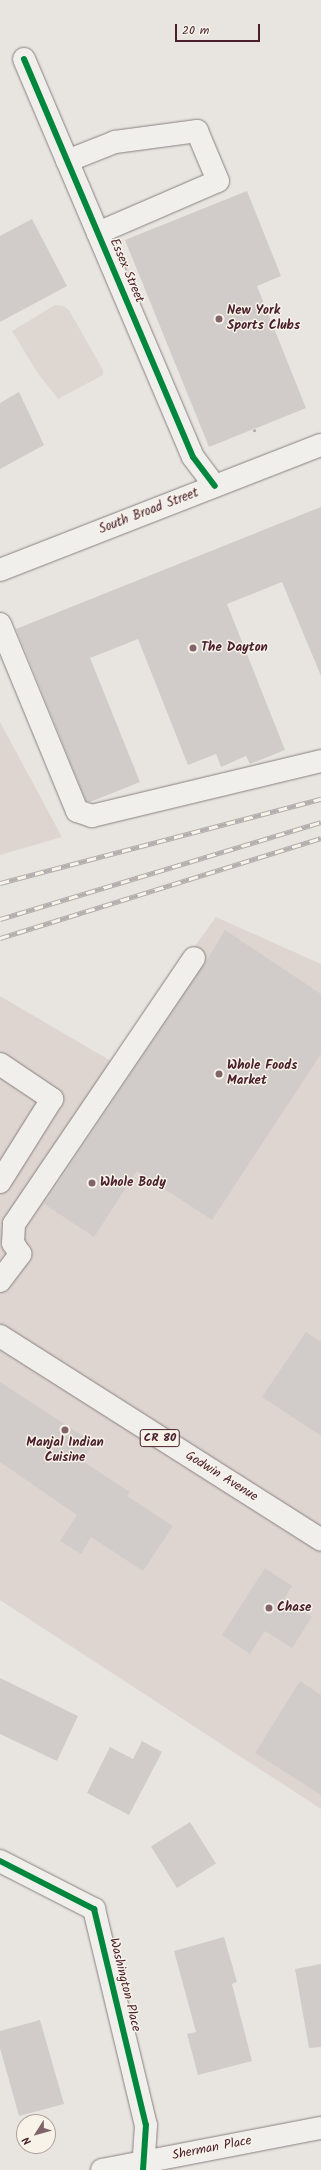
<!DOCTYPE html>
<style>
body{margin:0}
#map{position:relative;width:321px;height:2170px;overflow:hidden;background:#e8e5e0;font-family:Kalam,sans-serif}
div>[style]{position:absolute}
.built>*{inset:0;background:#ded5d0}
.green>*{inset:0;background:#ded6d0}
.building>*{inset:0;background:#d1ccc9;transform-origin:0 0}
.path>*{height:2.5px;margin-top:-1.25px;transform-origin:0;background:repeating-linear-gradient(90deg,#b4aeac 0 3px,transparent 0 6px)}
.roads{filter:drop-shadow(0 0 1px #898080) drop-shadow(0 0 1px #898080)}
.minor>*{height:22px;margin:-11px;padding:0 11px;transform-origin:11px;border-radius:11px;background:#f0efeb}
.major>*{height:22px;margin:-11px;padding:0 11px;transform-origin:11px;border-radius:11px;background:#f0efeb}
.rail>*{height:4.5px;margin-top:-2.25px;transform-origin:0;background:repeating-linear-gradient(90deg,#f7f3e8 0 9px,#b4aeac 0 18px);box-sizing:border-box;border-block:1px solid #b4aeac}
.cycleway>*{height:6px;margin:-3px;padding:0 3px;transform-origin:3px;border-radius:3px;background:#00873e}
.dots>*{width:11px;height:11px;translate:-50% -50%;box-sizing:border-box;border:2px solid #f7f3e8;border-radius:50%}
span{translate:-50% -50%;white-space:nowrap;text-align:center;line-height:1.15;-webkit-text-stroke:3px #f7f3e8;paint-order:stroke}
.shield-label span{padding:1px 3px;background:#f7f3e8;border:1px solid;border-radius:3px;-webkit-text-stroke-width:0}
.shield-label{font-size:12px;color:#4a1f2b;font-weight:700}
.street-label{font-size:13px;color:#4a1f2b}
.poi-label{font-size:13px;color:#4a1f2b;font-weight:700}
.left{translate:0 -50%;text-align:left}
.north{position:absolute;left:16px;top:2114px;width:40px;height:40px;box-sizing:border-box;background:#f7f3e8;border:1px solid #b29e9c;border-radius:50%;rotate:233deg;font-size:11px;font-weight:700;line-height:16px;text-align:center;color:#4a1f2b}
.north::after{content:'';display:block;margin:auto;width:14px;height:18px;background:#81646a;clip-path:polygon(50% 0,100% 100%,50% 72%,0 100%)}
.scale{position:absolute;left:175px;top:24px;width:85px;height:18px;box-sizing:border-box;border:2px solid #4a1f2b;border-top:0;padding-left:5px;font-size:12px;line-height:14px;white-space:nowrap;color:#4a1f2b;-webkit-text-stroke:3px #f7f3e8;paint-order:stroke}
</style>
<div id="map">
<div class="built">
<div style="clip-path:polygon(0 722px,62px 837px,0 855px)"></div>
<div style="clip-path:polygon(216px 917px,321px 964px,321px 1809px,0 1600px,0 996px,111px 1061px)"></div>
</div>
<div class="green">
<div style="clip-path:polygon(55px 305px,63px 306px,69px 310px,103px 370px,103px 375px,58px 399px,37px 372px,12px 331px)"></div>
</div>
<div class="building">
<div style="clip-path:polygon(247px 191px,281px 276px,257px 286px,306px 408px,209px 447px,125px 240px)"></div>
<div style="clip-path:polygon(32px 219px,67px 286px,0 322px,0 236px)"></div>
<div style="clip-path:polygon(19px 392px,44px 445px,0 469px,0 403px)"></div>
<div style="clip-path:polygon(321px 507px,321px 676px,282px 582px,227px 604px,285px 750px,250px 764px,246px 756px,221px 767px,216px 754px,188px 765px,138px 639px,90px 658px,140px 782px,90px 802px,86px 801px,16px 629px)"></div>
<div style="clip-path:polygon(225px 930px,321px 994px,321px 1054px,212px 1220px,137px 1171px,94px 1237px,44px 1204px,204px 965px)"></div>
<div style="clip-path:polygon(306px 1332px,321px 1342px,321px 1436px,262px 1397px)"></div>
<div style="clip-path:polygon(0 1382px,94px 1443px,82px 1461px,130px 1492px,127px 1496px,173px 1526px,143px 1571px,91px 1537px,81px 1554px,60px 1541px,77px 1515px,0 1462px)"></div>
<div style="clip-path:polygon(265px 1568px,292px 1586px,284px 1599px,312px 1617px,292px 1648px,265px 1631px,250px 1654px,222px 1635px)"></div>
<div style="clip-path:polygon(0 1678px,78px 1716px,57px 1761px,0 1734px)"></div>
<div style="clip-path:polygon(300px 1681px,321px 1695px,321px 1795px,255px 1753px)"></div>
<div style="clip-path:polygon(142px 1741px,162px 1752px,129px 1815px,87px 1793px,110px 1747px,133px 1759px)"></div>
<div style="left:190px;top:1822px;width:49px;height:46px;rotate:58deg"></div>
<div style="clip-path:polygon(224px 1937px,237px 1982px,232px 1984px,252px 2061px,198px 2075px,187px 2034px,196px 2032px,174px 1951px)"></div>
<div style="clip-path:polygon(321px 1964px,321px 2047px,309px 2048px,295px 1969px)"></div>
<div style="clip-path:polygon(40px 2020px,64px 2104px,19px 2116px,0 2048px,0 2031px)"></div>
</div>
<div class="path">
<div style="left:254px;top:429px;width:4px;rotate:63deg"></div>
</div>
<div class="roads">
<div class="minor">
<div style="left:24px;top:59px;width:432px;rotate:67deg"></div>
<div style="left:193px;top:457px;width:36px;rotate:53deg"></div>
<div style="left:67px;top:161px;width:52px;rotate:-21.6deg"></div>
<div style="left:115px;top:142px;width:83px;rotate:-7.6deg"></div>
<div style="left:197px;top:131px;width:54px;rotate:67.2deg"></div>
<div style="left:218px;top:181px;width:131px;rotate:156.6deg"></div>
<div style="left:0;top:570px;width:344px;rotate:-21.3deg"></div>
<div style="left:0;top:624px;width:202px;rotate:67.6deg"></div>
<div style="left:77px;top:811px;width:16px;rotate:18deg"></div>
<div style="left:92px;top:816px;width:236px;rotate:-13.5deg"></div>
<div style="left:0;top:1064px;width:63px;rotate:33.9deg"></div>
<div style="left:52px;top:1099px;width:98px;rotate:122.1deg"></div>
<div style="left:0;top:1281px;width:34px;rotate:-53deg"></div>
<div style="left:20px;top:1254px;width:13px;rotate:-122deg"></div>
<div style="left:13px;top:1243px;width:19px;rotate:-87deg"></div>
<div style="left:14px;top:1224px;width:321px;rotate:-55.9deg"></div>
<div style="left:0;top:1861px;width:106px;rotate:27.1deg"></div>
<div style="left:94px;top:1909px;width:222px;rotate:76.5deg"></div>
<div style="left:146px;top:2125px;width:45px;rotate:93.8deg"></div>
<div style="left:102px;top:2170px;width:223px;rotate:-10.9deg"></div>
</div>
<div class="major">
<div style="left:0;top:1336px;width:380px;rotate:32.4deg"></div>
</div>
</div>
<div class="rail">
<div style="left:0;top:883px;width:332px;rotate:-14.7deg"></div>
<div style="left:0;top:919px;width:335px;rotate:-16.8deg"></div>
<div style="left:0;top:938px;width:336px;rotate:-17.3deg"></div>
</div>
<div class="cycleway">
<div style="left:24px;top:59px;width:432px;rotate:67deg"></div>
<div style="left:193px;top:457px;width:36px;rotate:53deg"></div>
<div style="left:0;top:1861px;width:106px;rotate:27.1deg"></div>
<div style="left:94px;top:1909px;width:222px;rotate:76.5deg"></div>
<div style="left:146px;top:2125px;width:45px;rotate:93.8deg"></div>
</div>
<div class="dots">
<div style="left:219px;top:319px;background:#81646a"></div>
<div style="left:193px;top:648px;background:#81646a"></div>
<div style="left:219px;top:1074px;background:#81646a"></div>
<div style="left:92px;top:1183px;background:#81646a"></div>
<div style="left:65px;top:1430px;background:#81646a"></div>
<div style="left:269px;top:1608px;background:#81646a"></div>
</div>
<div class="shield-label">
<span style="left:160px;top:1438px">CR 80</span>
</div>
<div class="street-label">
<span style="left:126px;top:271px;rotate:67deg">Essex Street</span>
<span style="left:149px;top:512px;rotate:-21deg">South Broad Street</span>
<span style="left:221px;top:1477px;rotate:32deg">Godwin Avenue</span>
<span style="left:124px;top:1985px;rotate:76deg">Washington Place</span>
<span style="left:212px;top:2149px;rotate:-11deg">Sherman Place</span>
</div>
<div class="poi-label">
<span class="left" style="left:227px;top:319px">New York<br>Sports Clubs</span>
<span class="left" style="left:201px;top:648px">The Dayton</span>
<span class="left" style="left:227px;top:1074px">Whole Foods<br>Market</span>
<span class="left" style="left:100px;top:1183px">Whole Body</span>
<span style="left:65px;top:1451px">Manjal Indian<br>Cuisine</span>
<span class="left" style="left:277px;top:1608px">Chase</span>
</div>
<div class="north">N</div>
<div class="scale">20 m</div>
</div>
